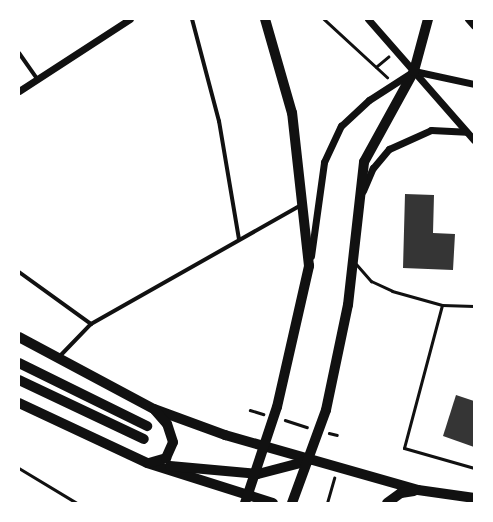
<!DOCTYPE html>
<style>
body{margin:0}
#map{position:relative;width:493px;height:522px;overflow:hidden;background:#fff;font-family:"Open Sans",sans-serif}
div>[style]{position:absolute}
.building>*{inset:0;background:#353535}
.path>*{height:2.5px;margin:-1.25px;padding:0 1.25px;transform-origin:1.25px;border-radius:1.25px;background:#111}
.service>*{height:3px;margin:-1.5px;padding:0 1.5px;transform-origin:1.5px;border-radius:1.5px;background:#111}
.minor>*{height:4px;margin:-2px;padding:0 2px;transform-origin:2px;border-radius:2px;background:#111}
.tertiary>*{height:7px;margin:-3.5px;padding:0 3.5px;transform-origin:3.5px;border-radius:3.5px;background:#111}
.primary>*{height:10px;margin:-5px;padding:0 5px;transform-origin:5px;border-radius:5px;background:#111}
span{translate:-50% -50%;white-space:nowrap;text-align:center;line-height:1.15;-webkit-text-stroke:3.5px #fff;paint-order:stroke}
.frame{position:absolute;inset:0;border:20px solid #fff;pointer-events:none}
</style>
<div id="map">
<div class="building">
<div style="clip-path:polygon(405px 194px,434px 195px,433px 233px,455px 234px,453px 270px,403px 268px)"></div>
<div style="clip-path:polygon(456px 395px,474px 401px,474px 447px,443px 436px)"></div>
</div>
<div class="path">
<div style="left:324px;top:19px;width:86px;rotate:42.6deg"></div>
<div style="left:376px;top:67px;width:16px;rotate:-40deg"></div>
<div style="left:250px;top:410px;width:14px;rotate:17deg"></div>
<div style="left:285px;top:420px;width:23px;rotate:18deg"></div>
<div style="left:329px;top:433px;width:8px;rotate:14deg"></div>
<div style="left:19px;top:468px;width:68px;rotate:31.1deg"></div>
<div style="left:327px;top:503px;width:26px;rotate:-74deg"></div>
</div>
<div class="service">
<div style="left:356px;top:264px;width:23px;rotate:49deg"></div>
<div style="left:371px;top:281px;width:23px;rotate:25deg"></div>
<div style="left:392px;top:291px;width:52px;rotate:15.6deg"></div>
<div style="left:442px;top:305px;width:32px;rotate:2deg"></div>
<div style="left:442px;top:305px;width:148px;rotate:104.9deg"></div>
<div style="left:404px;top:448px;width:73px;rotate:15.9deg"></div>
</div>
<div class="minor">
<div style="left:192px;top:19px;width:106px;rotate:75.2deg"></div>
<div style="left:219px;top:121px;width:120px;rotate:80.4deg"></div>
<div style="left:19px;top:53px;width:32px;rotate:55deg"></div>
<div style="left:19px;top:272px;width:89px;rotate:35.8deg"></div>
<div style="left:59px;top:357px;width:46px;rotate:-45.9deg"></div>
<div style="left:91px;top:324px;width:241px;rotate:-29.5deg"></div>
</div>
<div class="tertiary">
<div style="left:368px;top:19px;width:161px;rotate:48.8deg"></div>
<div style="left:468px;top:19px;width:9px;rotate:49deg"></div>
<div style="left:19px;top:91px;width:132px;rotate:-33deg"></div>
<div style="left:363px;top:191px;width:25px;rotate:-67deg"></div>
<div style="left:373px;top:168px;width:25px;rotate:-50deg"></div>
<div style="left:389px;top:149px;width:46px;rotate:-24.3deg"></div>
<div style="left:431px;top:130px;width:35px;rotate:3deg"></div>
<div style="left:311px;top:256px;width:95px;rotate:-82.1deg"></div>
<div style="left:324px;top:162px;width:40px;rotate:-65deg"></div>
<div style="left:341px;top:126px;width:38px;rotate:-43deg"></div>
<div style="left:369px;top:100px;width:54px;rotate:-32.8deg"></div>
<div style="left:414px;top:71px;width:61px;rotate:12.2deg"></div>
</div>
<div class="primary">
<div style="left:19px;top:337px;width:153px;rotate:28.1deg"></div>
<div style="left:154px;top:409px;width:76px;rotate:20.1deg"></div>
<div style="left:225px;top:435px;width:201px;rotate:15.9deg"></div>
<div style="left:418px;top:490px;width:57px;rotate:8.1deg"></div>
<div style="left:19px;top:363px;width:143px;rotate:26.2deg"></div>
<div style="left:19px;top:380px;width:138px;rotate:25.3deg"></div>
<div style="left:19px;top:403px;width:141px;rotate:25.1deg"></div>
<div style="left:147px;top:463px;width:132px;rotate:17.6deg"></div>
<div style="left:149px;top:463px;width:18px;rotate:-16deg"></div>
<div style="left:166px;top:458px;width:17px;rotate:-66deg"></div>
<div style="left:173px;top:442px;width:19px;rotate:-108deg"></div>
<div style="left:167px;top:424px;width:18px;rotate:-131deg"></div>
<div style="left:170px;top:466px;width:88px;rotate:5.2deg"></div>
<div style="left:258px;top:474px;width:52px;rotate:-14.6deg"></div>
<div style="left:245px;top:503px;width:101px;rotate:-71.6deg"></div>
<div style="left:277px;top:407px;width:145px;rotate:-77.2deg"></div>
<div style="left:309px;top:266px;width:154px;rotate:-96.3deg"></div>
<div style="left:292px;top:113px;width:98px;rotate:-106deg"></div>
<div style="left:292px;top:503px;width:99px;rotate:-69.9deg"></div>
<div style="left:326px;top:410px;width:107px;rotate:-78.2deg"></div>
<div style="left:348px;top:305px;width:144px;rotate:-83.6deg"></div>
<div style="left:364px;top:162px;width:104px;rotate:-61.2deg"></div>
<div style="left:414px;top:71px;width:54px;rotate:-74.9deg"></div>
<div style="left:387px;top:503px;width:17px;rotate:-36deg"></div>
<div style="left:401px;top:493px;width:13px;rotate:-9deg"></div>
</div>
<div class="frame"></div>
</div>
